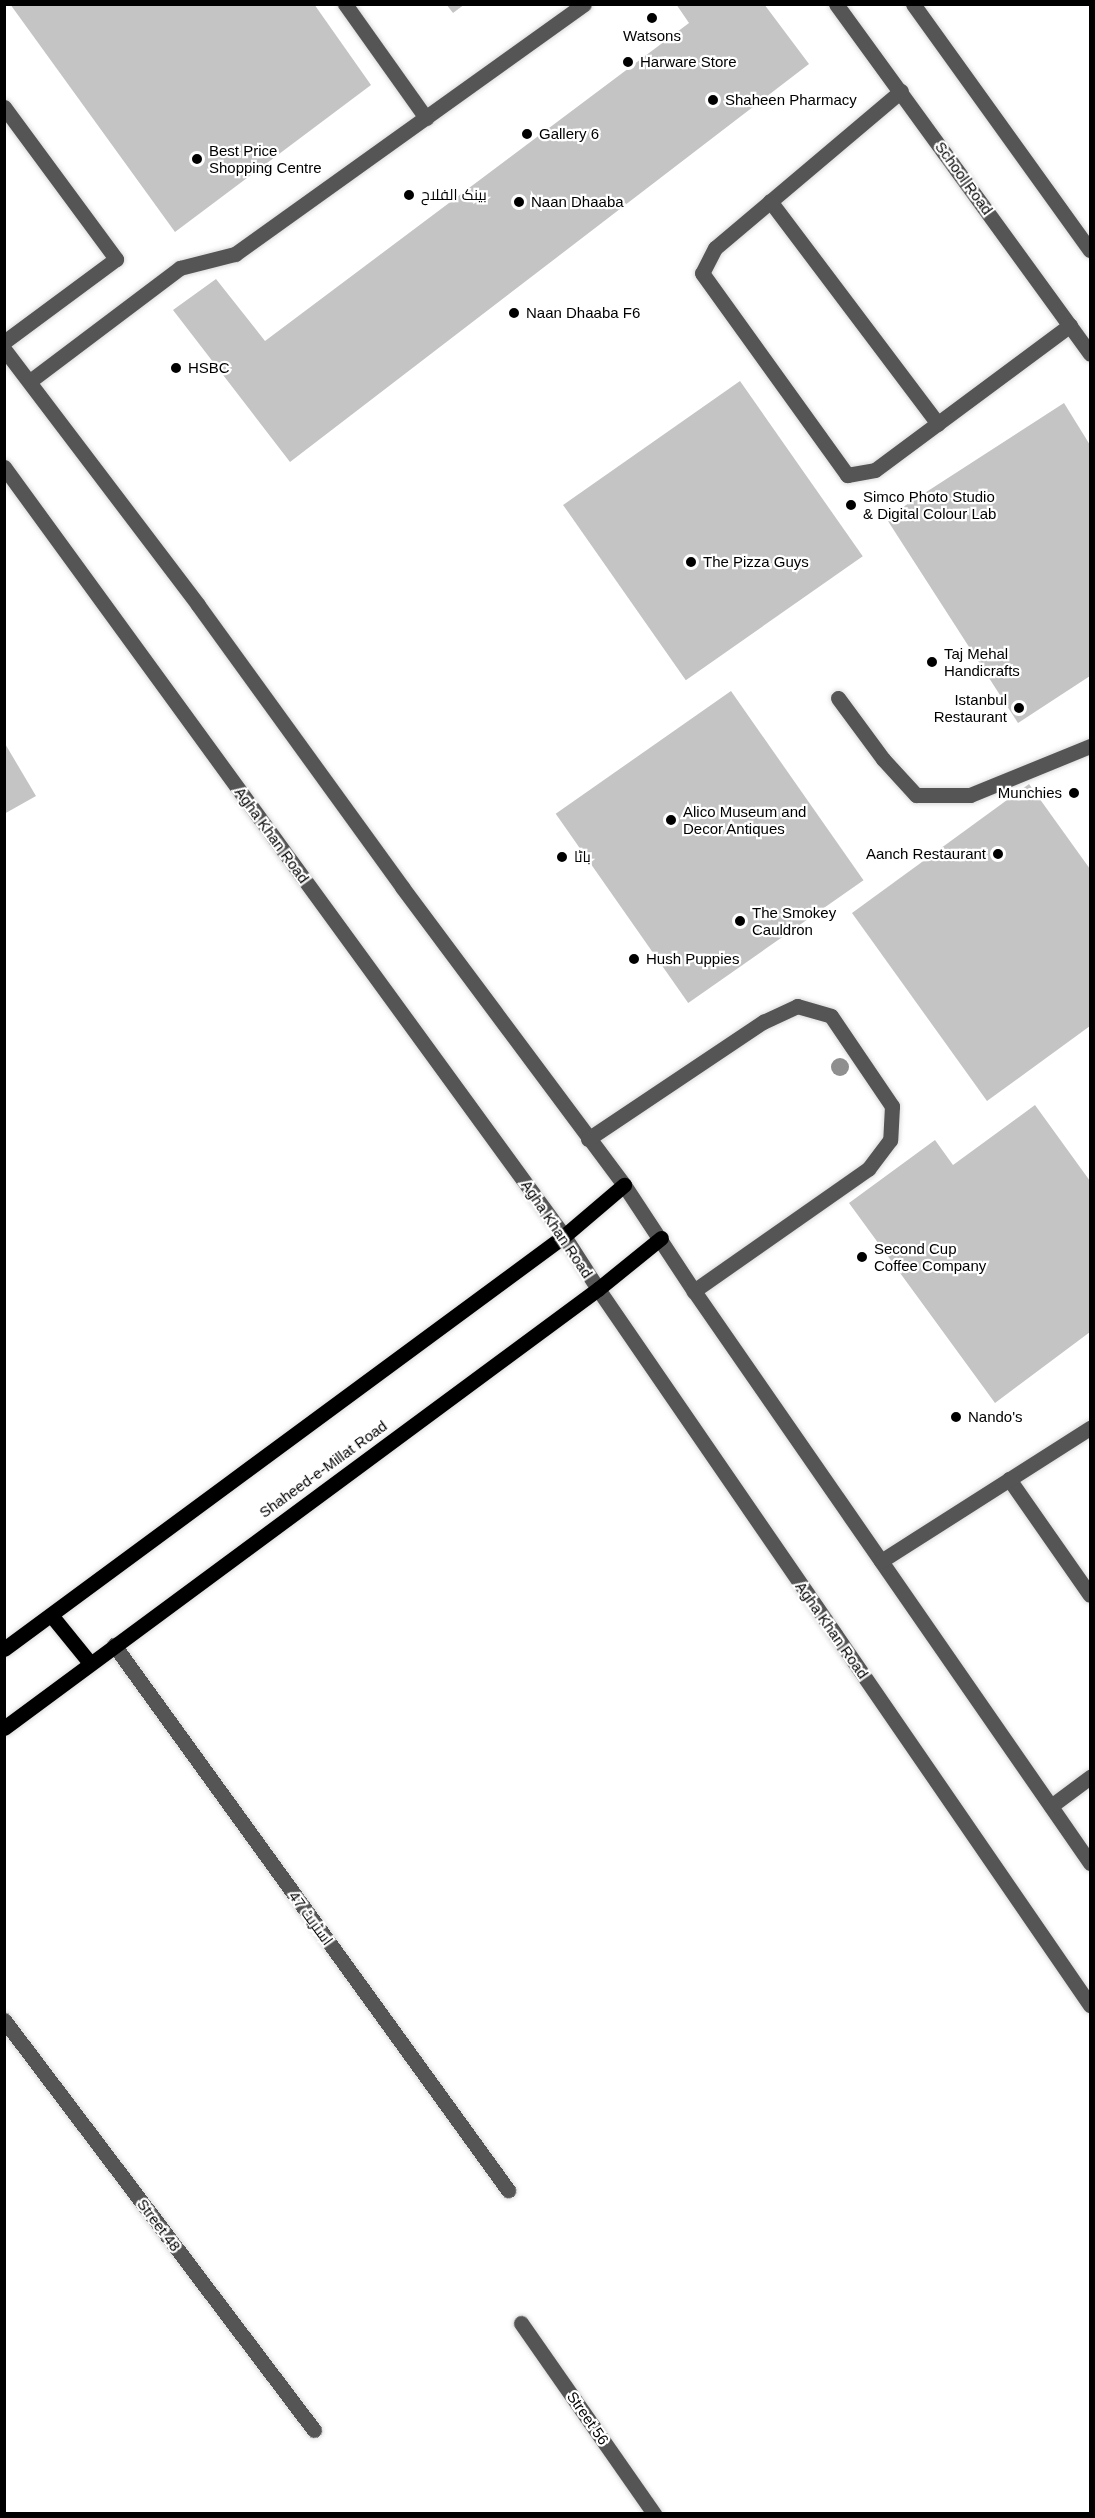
<!DOCTYPE html>
<meta charset="utf-8">
<style>
body{margin:0}
#map{position:relative;width:1095px;height:2518px;overflow:hidden;background:#fff;font-family:Helvetica,Cairo,sans-serif}
div>[style]{position:absolute}
.building>*{inset:0;background:#c4c4c4;transform-origin:0 0}
.roads{filter:drop-shadow(0 0 2px #dbdbdb) drop-shadow(0 0 2px #dbdbdb)}
.minor>*{height:15px;margin:-7.5px;padding:0 7.5px;transform-origin:7.5px;border-radius:7.5px;background:#555}
.major>*{height:15px;margin:-7.5px;padding:0 7.5px;transform-origin:7.5px;border-radius:7.5px;background:#000}
.trees>*{width:18px;height:18px;margin:-9px;border-radius:50%;background:#8f8f8f}
.dots>*{width:16px;height:16px;translate:-50% -50%;box-sizing:border-box;border:3px solid #fff;border-radius:50%}
span{translate:-50% -50%;white-space:nowrap;text-align:center;line-height:1.15;-webkit-text-stroke:4.5px #fff;paint-order:stroke}
.poi-label{font-size:15px;color:#000}
.left{translate:0 -50%;text-align:left}
.right{translate:-100% -50%;text-align:right}
.street-label{font-size:15px;color:#000}
.frame{position:absolute;inset:0;border:6px solid #000;pointer-events:none}
</style>
<div id="map">
<div class="building">
<div style="clip-path:polygon(10px 4px,314px 4px,371px 85px,175px 232px)"></div>
<div style="clip-path:polygon(446px 4px,465px 4px,453px 13px)"></div>
<div style="clip-path:polygon(676px 4px,764px 4px,809px 64px,290px 462px,173px 310px,216px 279px,265px 341px,689px 23px)"></div>
<div style="left:740px;top:381px;width:214px;height:216px;rotate:55deg"></div>
<div style="clip-path:polygon(1064px 403px,1090px 445px,1090px 676px,1018px 723px,886px 518px)"></div>
<div style="left:731px;top:691px;width:231px;height:214px;rotate:55deg"></div>
<div style="clip-path:polygon(4px 742px,36px 796px,4px 814px)"></div>
<div style="clip-path:polygon(1029px 784px,1090px 869px,1090px 1026px,987px 1101px,852px 913px)"></div>
<div style="clip-path:polygon(1035px 1105px,1090px 1181px,1090px 1332px,995px 1403px,849px 1203px,935px 1140px,953px 1165px)"></div>
</div>
<div class="roads">
<div class="minor">
<div style="left:345px;top:4px;width:140px;rotate:54.6deg"></div>
<div style="left:836px;top:4px;width:432px;rotate:54deg"></div>
<div style="left:913px;top:4px;width:303px;rotate:54.3deg"></div>
<div style="left:901px;top:91px;width:243px;rotate:139.8deg"></div>
<div style="left:715px;top:248px;width:28px;rotate:117deg"></div>
<div style="left:702px;top:273px;width:249px;rotate:54.3deg"></div>
<div style="left:847px;top:475px;width:28px;rotate:-10deg"></div>
<div style="left:875px;top:470px;width:243px;rotate:-36.6deg"></div>
<div style="left:4px;top:107px;width:189px;rotate:53.6deg"></div>
<div style="left:116px;top:259px;width:139px;rotate:143.5deg"></div>
<div style="left:770px;top:201px;width:279px;rotate:53deg"></div>
<div style="left:4px;top:349px;width:321px;rotate:52.8deg"></div>
<div style="left:198px;top:605px;width:348px;rotate:54.1deg"></div>
<div style="left:402px;top:887px;width:372px;rotate:53.3deg"></div>
<div style="left:624px;top:1185px;width:127px;rotate:56.6deg"></div>
<div style="left:694px;top:1291px;width:696px;rotate:55.3deg"></div>
<div style="left:30px;top:381px;width:188px;rotate:-37deg"></div>
<div style="left:180px;top:268px;width:57px;rotate:-14.3deg"></div>
<div style="left:235px;top:254px;width:429px;rotate:-35.6deg"></div>
<div style="left:4px;top:467px;width:951px;rotate:53.94deg"></div>
<div style="left:564px;top:1236px;width:63px;rotate:57.3deg"></div>
<div style="left:598px;top:1289px;width:869px;rotate:55.51deg"></div>
<div style="left:838px;top:698px;width:76px;rotate:53.6deg"></div>
<div style="left:883px;top:759px;width:49px;rotate:47.5deg"></div>
<div style="left:916px;top:795px;width:54px"></div>
<div style="left:970px;top:795px;width:130px;rotate:-22.2deg"></div>
<div style="left:588px;top:1139px;width:211px;rotate:-33.8deg"></div>
<div style="left:763px;top:1022px;width:38px;rotate:-25deg"></div>
<div style="left:797px;top:1006px;width:35px;rotate:16deg"></div>
<div style="left:831px;top:1016px;width:109px;rotate:55.9deg"></div>
<div style="left:892px;top:1106px;width:34px;rotate:93deg"></div>
<div style="left:890px;top:1140px;width:36px;rotate:127deg"></div>
<div style="left:868px;top:1169px;width:213px;rotate:145deg"></div>
<div style="left:1009px;top:1479px;width:141px;rotate:55.1deg"></div>
<div style="left:881px;top:1561px;width:248px;rotate:-32.5deg"></div>
<div style="left:114px;top:1645px;width:673px;rotate:54.14deg"></div>
<div style="left:1051px;top:1806px;width:49px;rotate:-36.6deg"></div>
<div style="left:4px;top:2020px;width:514px;rotate:52.91deg"></div>
<div style="left:521px;top:2323px;width:233px;rotate:55.1deg"></div>
</div>
<div class="major">
<div style="left:51px;top:1615px;width:62px;rotate:50.9deg"></div>
<div style="left:4px;top:1649px;width:696px;rotate:-36.41deg"></div>
<div style="left:564px;top:1236px;width:79px;rotate:-40.4deg"></div>
<div style="left:4px;top:1728px;width:739px;rotate:-36.47deg"></div>
<div style="left:598px;top:1289px;width:81px;rotate:-39deg"></div>
</div>
</div>
<div class="trees">
<div style="left:840px;top:1067px"></div>
</div>
<div class="dots">
<div style="left:652px;top:18px;background:#000"></div>
<div style="left:628px;top:62px;background:#000"></div>
<div style="left:713px;top:100px;background:#000"></div>
<div style="left:527px;top:134px;background:#000"></div>
<div style="left:197px;top:159px;background:#000"></div>
<div style="left:409px;top:195px;background:#000"></div>
<div style="left:519px;top:202px;background:#000"></div>
<div style="left:514px;top:313px;background:#000"></div>
<div style="left:176px;top:368px;background:#000"></div>
<div style="left:851px;top:505px;background:#000"></div>
<div style="left:691px;top:562px;background:#000"></div>
<div style="left:932px;top:662px;background:#000"></div>
<div style="left:1019px;top:708px;background:#000"></div>
<div style="left:1074px;top:793px;background:#000"></div>
<div style="left:671px;top:820px;background:#000"></div>
<div style="left:998px;top:854px;background:#000"></div>
<div style="left:562px;top:857px;background:#000"></div>
<div style="left:740px;top:921px;background:#000"></div>
<div style="left:634px;top:959px;background:#000"></div>
<div style="left:862px;top:1257px;background:#000"></div>
<div style="left:956px;top:1417px;background:#000"></div>
</div>
<div class="poi-label">
<span style="left:652px;top:36px">Watsons</span>
<span class="left" style="left:640px;top:62px">Harware Store</span>
<span class="left" style="left:725px;top:100px">Shaheen Pharmacy</span>
<span class="left" style="left:539px;top:134px">Gallery 6</span>
<span class="left" style="left:209px;top:159px">Best Price<br>Shopping Centre</span>
<span class="left" style="left:421px;top:195px">بینک الفلاح</span>
<span class="left" style="left:531px;top:202px">Naan Dhaaba</span>
<span class="left" style="left:526px;top:313px">Naan Dhaaba F6</span>
<span class="left" style="left:188px;top:368px">HSBC</span>
<span class="left" style="left:863px;top:505px">Simco Photo Studio<br>&amp; Digital Colour Lab</span>
<span class="left" style="left:703px;top:562px">The Pizza Guys</span>
<span class="left" style="left:944px;top:662px">Taj Mehal<br>Handicrafts</span>
<span class="right" style="left:1007px;top:708px">Istanbul<br>Restaurant</span>
<span class="right" style="left:1062px;top:793px">Munchies</span>
<span class="left" style="left:683px;top:820px">Alico Museum and<br>Decor Antiques</span>
<span class="right" style="left:986px;top:854px">Aanch Restaurant</span>
<span class="left" style="left:574px;top:857px">باٹا</span>
<span class="left" style="left:752px;top:921px">The Smokey<br>Cauldron</span>
<span class="left" style="left:646px;top:959px">Hush Puppies</span>
<span class="left" style="left:874px;top:1257px">Second Cup<br>Coffee Company</span>
<span class="left" style="left:968px;top:1417px">Nando's</span>
</div>
<div class="street-label">
<span style="left:964px;top:178px;rotate:54deg">School Road</span>
<span style="left:272px;top:835px;rotate:54deg">Agha Khan Road</span>
<span style="left:557px;top:1229px;rotate:56deg">Agha Khan Road</span>
<span style="left:323px;top:1469px;rotate:-36deg">Shaheed-e-Millat Road</span>
<span style="left:832px;top:1630px;rotate:55deg">Agha Khan Road</span>
<span style="left:311px;top:1918px;rotate:54deg">اسٹریٹ 47</span>
<span style="left:159px;top:2225px;rotate:53deg">Street 48</span>
<span style="left:588px;top:2418px;rotate:55deg">Street 56</span>
</div>
<div class="frame"></div>
</div>
